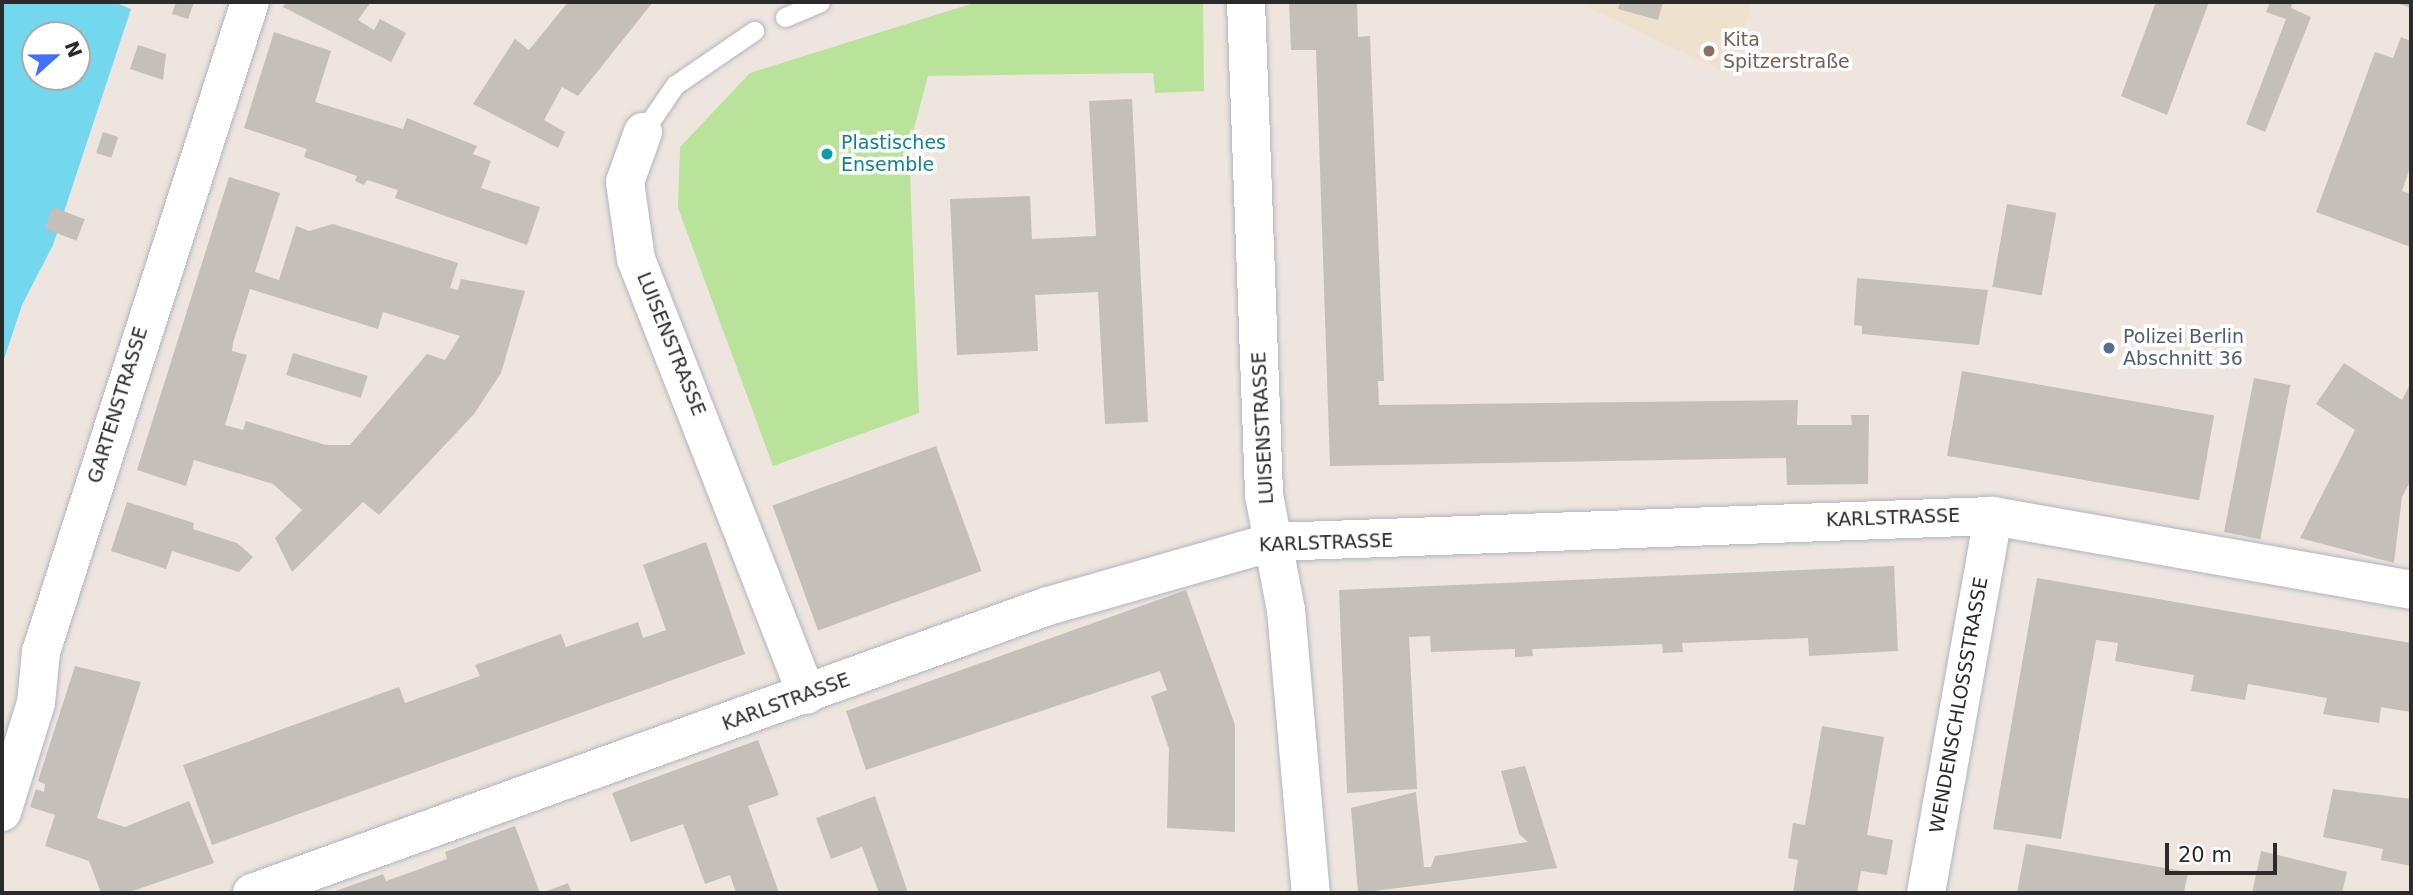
<!DOCTYPE html>
<meta charset="utf-8">
<style>
body{margin:0}
#map{position:relative;width:2413px;height:895px;overflow:hidden;background:#ede5de;font-family:"DejaVu Sans",sans-serif}
div>[style]{position:absolute}
.education>*{inset:0;background:#eee1ce}
.green>*{inset:0;background:#b9e29b}
.water>*{inset:0;background:#73d7ed}
.building>*{inset:0;background:#c5bfba;transform-origin:0 0}
.roads{filter:drop-shadow(0 0 2px #b1b5bf) drop-shadow(0 0 2px #b1b5bf)}
.service>*{height:19px;margin:-9.5px;padding:0 9.5px;transform-origin:9.5px;border-radius:9.5px;background:#fff}
.minor>*{height:38px;margin:-19px;padding:0 19px;transform-origin:19px;border-radius:19px;background:#fff}
.dots>*{width:19px;height:19px;translate:-50% -50%;box-sizing:border-box;border:4px solid #fff;border-radius:50%}
span{translate:-50% -50%;white-space:nowrap;text-align:center;line-height:1.15;-webkit-text-stroke:7px #fff;paint-order:stroke}
.education-label{font-size:19px;color:#785e54}
.left{translate:0 -50%;text-align:left}
.culture-label{font-size:19px;color:#0d838f}
.service-label{font-size:19px;color:#4e5e75}
.street-label{font-size:19px;color:#2b2b2b}
.frame{position:absolute;inset:0;border:4px solid #2b2b2b;pointer-events:none}
.north{position:absolute;left:21px;top:21px;width:70px;height:70px;box-sizing:border-box;background:#fff;border:2px solid #aaa;border-radius:50%;rotate:69deg;font-size:19px;font-weight:700;line-height:28px;text-align:center;color:#2b2b2b}
.north::after{content:'';display:block;margin:auto;width:24px;height:32px;background:#4072f7;clip-path:polygon(50% 0,100% 100%,50% 72%,0 100%)}
.scale{position:absolute;left:2165px;top:843px;width:112px;height:32px;box-sizing:border-box;border:4px solid #2b2b2b;border-top:0;padding-left:9px;font-size:21px;line-height:24px;white-space:nowrap;color:#2b2b2b;-webkit-text-stroke:5px #fff;paint-order:stroke}
</style>
<div id="map">
<div class="education">
<div style="clip-path:polygon(1577px 2px,1752px 2px,1729px 74px)"></div>
</div>
<div class="green">
<div style="clip-path:polygon(977px 2px,1203px 2px,1204px 91px,1155px 93px,1153px 73px,928px 76px,909px 147px,919px 413px,773px 466px,678px 208px,680px 147px,750px 73px)"></div>
</div>
<div class="water">
<div style="clip-path:polygon(evenodd,2px 2px,114px 2px,131px 9px,53px 245px,22px 305px,2px 365px,2px 2px,35px 35px,77px 35px,77px 77px,35px 77px,35px 35px)"></div>
</div>
<div class="building">
<div style="clip-path:polygon(176px 2px,194px 2px,188px 19px,172px 14px)"></div>
<div style="clip-path:polygon(286px 2px,371px 2px,358px 20px,374px 30px,380px 19px,406px 33px,391px 62px,283px 7px)"></div>
<div style="clip-path:polygon(568px 2px,653px 2px,578px 96px,562px 87px,544px 120px,565px 132px,558px 148px,473px 104px,515px 39px,529px 50px)"></div>
<div style="clip-path:polygon(1289px 2px,1357px 2px,1358px 37px,1370px 36px,1384px 381px,1378px 381px,1379px 405px,1798px 400px,1797px 425px,1852px 425px,1851px 415px,1869px 415px,1868px 484px,1787px 485px,1786px 458px,1330px 466px,1316px 50px,1291px 50px)"></div>
<div style="clip-path:polygon(1620px 2px,1663px 2px,1658px 20px,1618px 9px)"></div>
<div style="clip-path:polygon(2156px 2px,2209px 2px,2167px 115px,2121px 96px)"></div>
<div style="clip-path:polygon(2270px 2px,2293px 2px,2291px 8px,2311px 17px,2265px 132px,2246px 124px,2286px 19px,2266px 12px)"></div>
<div style="clip-path:polygon(2393px 2px,2411px 2px,2411px 8px)"></div>
<div style="clip-path:polygon(274px 32px,331px 51px,315px 102px,403px 129px,407px 118px,477px 146px,473px 154px,491px 161px,481px 188px,540px 207px,527px 245px,395px 198px,398px 190px,367px 180px,364px 185px,355px 181px,357px 176px,304px 157px,307px 149px,244px 128px)"></div>
<div style="clip-path:polygon(2401px 37px,2411px 41px,2411px 165px,2402px 191px,2411px 194px,2411px 247px,2316px 212px,2375px 52px,2393px 58px)"></div>
<div style="clip-path:polygon(138px 45px,166px 54px,163px 80px,130px 69px)"></div>
<div style="clip-path:polygon(1132px 99px,1148px 422px,1105px 424px,1098px 292px,1035px 295px,1038px 351px,957px 355px,950px 199px,1030px 196px,1032px 239px,1096px 236px,1089px 101px)"></div>
<div style="left:103px;top:132px;width:16px;height:22px;rotate:18deg"></div>
<div style="clip-path:polygon(evenodd,229px 177px,280px 193px,255px 272px,279px 280px,296px 226px,309px 231px,333px 224px,458px 263px,450px 288px,458px 290px,461px 279px,525px 291px,501px 373px,474px 414px,379px 515px,363px 502px,292px 572px,275px 538px,302px 510px,273px 484px,194px 460px,186px 486px,137px 470px,229px 177px,250px 289px,378px 329px,383px 312px,460px 336px,445px 360px,427px 354px,350px 445px,326px 445px,246px 421px,243px 430px,225px 425px,247px 355px,232px 351px,233px 343px,250px 289px)"></div>
<div style="left:2007px;top:204px;width:50px;height:84px;rotate:10deg"></div>
<div style="left:53px;top:207px;width:34px;height:23px;rotate:21deg"></div>
<div style="clip-path:polygon(1857px 278px,1988px 290px,1979px 345px,1862px 334px,1862px 326px,1854px 325px)"></div>
<div style="left:293px;top:353px;width:78px;height:23px;rotate:17deg"></div>
<div style="clip-path:polygon(2344px 363px,2402px 400px,2411px 382px,2411px 480px,2402px 497px,2394px 563px,2300px 538px,2355px 430px,2316px 404px)"></div>
<div style="left:1962px;top:371px;width:256px;height:86px;rotate:10deg"></div>
<div style="left:2254px;top:378px;width:37px;height:157px;rotate:11deg"></div>
<div style="left:936px;top:446px;width:133px;height:174px;rotate:70deg"></div>
<div style="clip-path:polygon(127px 502px,194px 523px,193px 529px,237px 543px,253px 557px,239px 572px,172px 551px,166px 569px,111px 551px)"></div>
<div style="clip-path:polygon(706px 542px,745px 654px,212px 845px,183px 765px,399px 687px,405px 703px,480px 676px,475px 665px,561px 634px,566px 647px,638px 622px,643px 638px,666px 630px,643px 565px)"></div>
<div style="clip-path:polygon(1894px 566px,1898px 651px,1809px 656px,1808px 638px,1682px 643px,1683px 652px,1663px 653px,1662px 644px,1532px 649px,1533px 656px,1515px 657px,1515px 649px,1431px 652px,1430px 636px,1409px 637px,1417px 789px,1347px 793px,1339px 590px)"></div>
<div style="clip-path:polygon(2037px 578px,2411px 643px,2411px 712px,2381px 707px,2379px 723px,2323px 714px,2327px 698px,2248px 684px,2245px 700px,2191px 691px,2194px 675px,2115px 661px,2118px 643px,2096px 640px,2061px 839px,1993px 829px)"></div>
<div style="clip-path:polygon(1186px 590px,1235px 725px,1235px 832px,1167px 828px,1169px 749px,1151px 696px,1167px 690px,1160px 671px,866px 770px,846px 711px)"></div>
<div style="clip-path:polygon(75px 666px,141px 682px,97px 818px,125px 827px,189px 801px,214px 863px,127px 893px,101px 893px,89px 861px,45px 846px,55px 815px,30px 807px,36px 789px,44px 792px,45px 784px,38px 781px)"></div>
<div style="clip-path:polygon(1822px 726px,1884px 737px,1867px 835px,1893px 840px,1887px 875px,1861px 871px,1857px 893px,1793px 893px,1798px 860px,1788px 858px,1793px 823px,1805px 825px)"></div>
<div style="clip-path:polygon(758px 740px,779px 795px,748px 806px,779px 893px,736px 893px,730px 875px,705px 884px,683px 824px,631px 842px,612px 793px)"></div>
<div style="clip-path:polygon(1525px 766px,1557px 868px,1358px 893px,1351px 808px,1416px 792px,1424px 867px,1431px 867px,1435px 856px,1528px 842px,1519px 834px,1501px 771px)"></div>
<div style="clip-path:polygon(2333px 789px,2411px 799px,2411px 866px,2381px 860px,2383px 849px,2323px 837px)"></div>
<div style="clip-path:polygon(875px 796px,908px 893px,879px 893px,862px 847px,831px 859px,816px 818px)"></div>
<div style="clip-path:polygon(515px 826px,540px 893px,330px 893px,383px 874px,386px 881px,417px 870px,447px 859px,445px 852px)"></div>
<div style="clip-path:polygon(2026px 844px,2188px 872px,2184px 893px,2017px 893px)"></div>
<div style="clip-path:polygon(2261px 851px,2347px 872px,2342px 893px,2252px 893px)"></div>
<div style="clip-path:polygon(568px 883px,572px 893px,541px 893px)"></div>
</div>
<div class="roads">
<div class="service">
<div style="left:785px;top:17px;width:38px;rotate:-23deg"></div>
<div style="left:643px;top:132px;width:57px;rotate:-55.8deg"></div>
<div style="left:675px;top:85px;width:96px;rotate:-34.4deg"></div>
</div>
<div class="minor">
<div style="left:1246px;top:2px;width:493px;rotate:87.9deg"></div>
<div style="left:1264px;top:495px;width:117px;rotate:79.2deg"></div>
<div style="left:1286px;top:610px;width:284px;rotate:85deg"></div>
<div style="left:643px;top:132px;width:53px;rotate:109.8deg"></div>
<div style="left:625px;top:182px;width:78px;rotate:81.9deg"></div>
<div style="left:636px;top:259px;width:468px;rotate:68.6deg"></div>
<div style="left:2px;top:812px;width:114px;rotate:-72.7deg"></div>
<div style="left:36px;top:703px;width:51px;rotate:-84.4deg"></div>
<div style="left:41px;top:652px;width:683px;rotate:-72.18deg"></div>
<div style="left:252px;top:893px;width:846px;rotate:-19.83deg"></div>
<div style="left:1048px;top:606px;width:234px;rotate:-15.9deg"></div>
<div style="left:1273px;top:542px;width:720px;rotate:-2.07deg"></div>
<div style="left:1993px;top:516px;width:424px;rotate:10deg"></div>
<div style="left:1926px;top:893px;width:383px;rotate:-79.9deg"></div>
</div>
</div>
<div class="dots">
<div style="left:1709px;top:51px;background:#8d6e63"></div>
<div style="left:827px;top:154px;background:#0f9aa8"></div>
<div style="left:2109px;top:348px;background:#5c6f8a"></div>
</div>
<div class="education-label">
<span class="left" style="left:1723px;top:51px">Kita<br>Spitzerstraße</span>
</div>
<div class="culture-label">
<span class="left" style="left:841px;top:154px">Plastisches<br>Ensemble</span>
</div>
<div class="service-label">
<span class="left" style="left:2123px;top:348px">Polizei Berlin<br>Abschnitt 36</span>
</div>
<div class="street-label">
<span style="left:671px;top:344px;rotate:68deg">LUISENSTRASSE</span>
<span style="left:118px;top:405px;rotate:-73deg">GARTENSTRASSE</span>
<span style="left:1263px;top:428px;rotate:-93deg">LUISENSTRASSE</span>
<span style="left:1893px;top:518px;rotate:-2deg">KARLSTRASSE</span>
<span style="left:1326px;top:543px;rotate:-2deg">KARLSTRASSE</span>
<span style="left:786px;top:702px;rotate:-20deg">KARLSTRASSE</span>
<span style="left:1959px;top:705px;rotate:-80deg">WENDENSCHLOSSSTRASSE</span>
</div>
<div class="frame"></div>
<div class="north">N</div>
<div class="scale">20 m</div>
</div>
